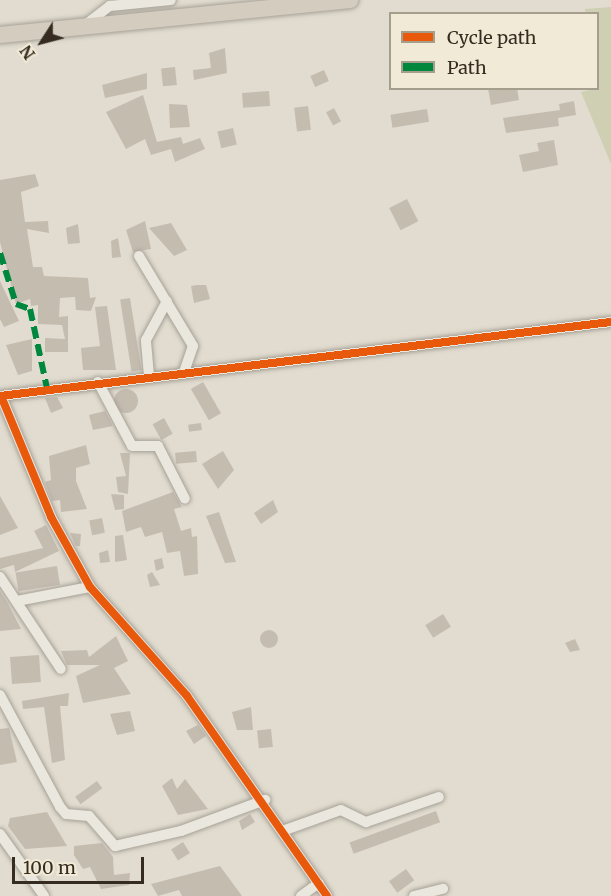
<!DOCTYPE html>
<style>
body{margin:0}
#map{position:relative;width:611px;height:896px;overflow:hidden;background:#e1dccf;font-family:Merriweather,serif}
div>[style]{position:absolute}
.green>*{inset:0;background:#cfd0b3}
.building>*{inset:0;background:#c5bcb0;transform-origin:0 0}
.round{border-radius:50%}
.roads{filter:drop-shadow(0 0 2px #a7a197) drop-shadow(0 0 2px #a7a197)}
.minor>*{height:10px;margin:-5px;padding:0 5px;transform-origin:5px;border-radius:5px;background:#eae7df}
.highway>*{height:16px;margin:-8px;padding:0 8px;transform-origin:8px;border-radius:8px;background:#d4cdbf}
.quiet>*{height:6px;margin-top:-3px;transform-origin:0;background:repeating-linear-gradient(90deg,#00873e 0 12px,transparent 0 18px)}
.cycleway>*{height:8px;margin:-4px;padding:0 4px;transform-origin:4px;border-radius:4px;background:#e8590c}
span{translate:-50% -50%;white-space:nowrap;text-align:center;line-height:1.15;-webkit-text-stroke:4.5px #f1ead6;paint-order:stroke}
.legend{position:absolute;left:389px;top:12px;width:210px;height:78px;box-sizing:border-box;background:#f1ead6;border:2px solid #a69e8d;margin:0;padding:8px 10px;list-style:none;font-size:18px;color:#352b20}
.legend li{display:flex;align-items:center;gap:12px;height:30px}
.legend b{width:30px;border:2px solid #a69e8d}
.north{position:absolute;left:12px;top:12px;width:60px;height:60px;-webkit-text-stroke:4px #f1ead6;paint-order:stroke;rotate:234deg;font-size:16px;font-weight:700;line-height:24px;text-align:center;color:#352b20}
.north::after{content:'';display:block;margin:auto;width:21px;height:27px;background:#352b20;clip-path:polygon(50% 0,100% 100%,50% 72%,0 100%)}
.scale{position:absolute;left:12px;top:857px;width:132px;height:27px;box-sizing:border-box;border:3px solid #352b20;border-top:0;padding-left:8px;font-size:18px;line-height:21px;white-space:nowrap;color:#352b20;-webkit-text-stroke:4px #f1ead6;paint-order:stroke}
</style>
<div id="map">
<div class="green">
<div style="clip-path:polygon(611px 7px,611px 164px,581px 92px,598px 88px,598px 14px,585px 13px,585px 9px)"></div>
</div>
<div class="building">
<div style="clip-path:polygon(225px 48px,227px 73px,194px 80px,193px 70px,211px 68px,209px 53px)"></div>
<div style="left:175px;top:67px;width:18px;height:14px;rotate:84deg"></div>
<div style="left:324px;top:70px;width:12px;height:15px;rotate:66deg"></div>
<div style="clip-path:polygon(147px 73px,147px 89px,105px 98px,102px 85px)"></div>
<div style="clip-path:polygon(488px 88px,517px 88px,519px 100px,491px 105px)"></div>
<div style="left:269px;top:91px;width:15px;height:27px;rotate:86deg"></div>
<div style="clip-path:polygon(143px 95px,157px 142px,181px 137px,183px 144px,200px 138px,205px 149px,175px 162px,171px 149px,151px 155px,145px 139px,126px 149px,106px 112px)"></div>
<div style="clip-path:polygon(574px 101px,576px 115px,558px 118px,559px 126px,506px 133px,503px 118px,560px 110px,559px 104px)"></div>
<div style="clip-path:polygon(169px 104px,187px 105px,190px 127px,170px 128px)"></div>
<div style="left:308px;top:106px;width:24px;height:14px;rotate:83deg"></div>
<div style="left:334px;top:108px;width:15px;height:9px;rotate:62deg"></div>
<div style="left:427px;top:109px;width:13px;height:37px;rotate:81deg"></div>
<div style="left:233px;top:128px;width:17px;height:16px;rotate:77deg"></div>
<div style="clip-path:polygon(554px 140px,558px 165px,523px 172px,519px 155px,539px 151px,537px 143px)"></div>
<div style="clip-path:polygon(35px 174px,39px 186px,21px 192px,25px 222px,48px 221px,49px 233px,27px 229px,33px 267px,42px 267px,44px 276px,88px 278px,90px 298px,96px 297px,91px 311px,76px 310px,75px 297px,60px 298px,59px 317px,68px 316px,68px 352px,45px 352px,45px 338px,65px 339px,62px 325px,38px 324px,38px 305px,31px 306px,30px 299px,16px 304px,0 242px,0 180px)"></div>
<div style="left:407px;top:199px;width:25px;height:20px;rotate:63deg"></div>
<div style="clip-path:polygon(145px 221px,151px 249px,133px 252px,126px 230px)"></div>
<div style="clip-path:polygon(171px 223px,187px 250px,174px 256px,149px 228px)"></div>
<div style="clip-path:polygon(78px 224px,80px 243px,68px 244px,66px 228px)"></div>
<div style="clip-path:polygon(118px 238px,121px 257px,112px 258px,111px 241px)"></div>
<div style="clip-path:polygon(0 281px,19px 321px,4px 327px,0 319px)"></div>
<div style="clip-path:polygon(197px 285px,206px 285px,210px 299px,194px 303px,191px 286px)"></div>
<div style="left:130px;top:298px;width:73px;height:10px;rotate:81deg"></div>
<div style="clip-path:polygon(107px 306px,116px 370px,83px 370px,81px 348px,100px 346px,95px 307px)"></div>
<div style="clip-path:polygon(32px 339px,32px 371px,18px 375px,6px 345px)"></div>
<div style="left:203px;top:382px;width:36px;height:14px;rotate:60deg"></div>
<div class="round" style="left:114px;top:389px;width:24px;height:24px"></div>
<div style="clip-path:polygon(57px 397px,63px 408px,51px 413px,45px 398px)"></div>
<div style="clip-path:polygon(105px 411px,113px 426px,93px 430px,89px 415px)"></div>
<div style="left:164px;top:418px;width:18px;height:13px;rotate:61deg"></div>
<div style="left:201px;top:423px;width:7px;height:13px;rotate:82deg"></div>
<div style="clip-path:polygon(86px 445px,90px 464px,76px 468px,76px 481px,87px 509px,61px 512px,60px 500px,52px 501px,45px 482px,51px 480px,49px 456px)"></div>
<div style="left:196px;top:451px;width:11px;height:21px;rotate:85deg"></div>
<div style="clip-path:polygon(223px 451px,234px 470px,218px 489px,202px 464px)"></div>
<div style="clip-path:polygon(120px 453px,130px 453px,128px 494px,118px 492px,116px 477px,126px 476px)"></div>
<div style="clip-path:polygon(173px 492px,182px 507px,174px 509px,181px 531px,191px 528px,192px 537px,197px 536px,198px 574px,184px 576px,180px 551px,167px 553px,162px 532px,145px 537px,141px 527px,126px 532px,122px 511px)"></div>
<div style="clip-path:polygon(111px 494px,124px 495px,124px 509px,115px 510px)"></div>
<div style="clip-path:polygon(0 496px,18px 528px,0 535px)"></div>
<div style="clip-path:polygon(273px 500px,278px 512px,261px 524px,254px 513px)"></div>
<div style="clip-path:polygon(219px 512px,236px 562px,225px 563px,206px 516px)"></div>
<div style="left:102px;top:518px;width:15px;height:13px;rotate:79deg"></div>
<div style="clip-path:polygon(46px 525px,59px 551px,15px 572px,14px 565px,0 569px,0 558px,43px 548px,34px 531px)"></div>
<div style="clip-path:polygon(70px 533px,81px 534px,80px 546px,76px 546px)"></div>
<div style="clip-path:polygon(123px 535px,127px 560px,115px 562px,115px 536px)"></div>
<div style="clip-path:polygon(108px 550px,110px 562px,100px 563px,99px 553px)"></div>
<div style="clip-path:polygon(162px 558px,164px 568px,156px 571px,154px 560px)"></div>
<div style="left:57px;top:566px;width:19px;height:42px;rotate:81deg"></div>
<div style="clip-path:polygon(152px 572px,160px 585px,150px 587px,147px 575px)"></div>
<div style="clip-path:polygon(0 591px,7px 602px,21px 629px,0 631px)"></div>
<div style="left:443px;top:614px;width:15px;height:21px;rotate:58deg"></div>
<div class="round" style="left:260px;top:630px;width:18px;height:18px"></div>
<div style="clip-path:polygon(116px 636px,128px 661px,114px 668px,131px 694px,83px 703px,76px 676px,100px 665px,67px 665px,61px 651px,87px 650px,89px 657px)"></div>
<div style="clip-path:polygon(575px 639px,580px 650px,570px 652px,565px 643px)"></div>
<div style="left:39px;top:655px;width:27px;height:29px;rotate:86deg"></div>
<div style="clip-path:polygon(69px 693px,68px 706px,60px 706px,65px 760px,52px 763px,44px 707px,23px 709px,22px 701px)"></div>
<div style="clip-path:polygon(251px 707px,253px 730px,237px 730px,232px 712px)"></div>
<div style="clip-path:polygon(130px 711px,135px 731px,117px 735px,110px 714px)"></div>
<div style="clip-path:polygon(198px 725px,206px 736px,194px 744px,186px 731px)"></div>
<div style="clip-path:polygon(9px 728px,17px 762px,0 765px,0 729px)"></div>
<div style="left:271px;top:729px;width:18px;height:14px;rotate:84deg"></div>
<div style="clip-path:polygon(172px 778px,177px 789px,185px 779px,208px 809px,178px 815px,162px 786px)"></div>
<div style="left:97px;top:781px;width:9px;height:27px;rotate:54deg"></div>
<div style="left:436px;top:811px;width:12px;height:92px;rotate:70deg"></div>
<div style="clip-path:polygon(47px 812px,67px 846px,25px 849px,8px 826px,10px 818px)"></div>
<div style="clip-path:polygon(250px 814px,255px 822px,242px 830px,239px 821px)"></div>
<div style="left:183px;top:842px;width:13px;height:14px;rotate:58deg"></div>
<div style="clip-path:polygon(102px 843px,113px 857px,114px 875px,130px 873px,129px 885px,101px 889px,90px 867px,83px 869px,74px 855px,74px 846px)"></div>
<div style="clip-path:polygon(220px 866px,242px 896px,182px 896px,179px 890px,158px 896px,151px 884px)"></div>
<div style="left:406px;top:869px;width:14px;height:21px;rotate:54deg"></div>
</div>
<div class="roads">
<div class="minor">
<div style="left:84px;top:26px;width:33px;rotate:-38deg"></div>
<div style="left:110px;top:6px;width:61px;rotate:-5.6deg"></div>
<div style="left:139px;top:256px;width:105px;rotate:59deg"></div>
<div style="left:193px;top:346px;width:28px;rotate:109deg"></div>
<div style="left:149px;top:376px;width:36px;rotate:-95deg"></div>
<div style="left:146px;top:340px;width:44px;rotate:-61.7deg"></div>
<div style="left:98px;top:382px;width:72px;rotate:62deg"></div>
<div style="left:132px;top:446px;width:26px"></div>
<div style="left:158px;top:446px;width:59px;rotate:63deg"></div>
<div style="left:0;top:396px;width:615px;rotate:-6.91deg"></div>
<div style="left:1px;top:396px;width:131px;rotate:67.5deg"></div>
<div style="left:51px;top:517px;width:80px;rotate:60.9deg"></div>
<div style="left:90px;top:587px;width:146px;rotate:48.3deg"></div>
<div style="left:187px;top:696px;width:244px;rotate:55deg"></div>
<div style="left:0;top:577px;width:110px;rotate:56.5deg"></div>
<div style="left:17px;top:601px;width:74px;rotate:-10.9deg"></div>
<div style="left:0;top:695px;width:127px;rotate:61.8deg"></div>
<div style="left:60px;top:807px;width:9px;rotate:49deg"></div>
<div style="left:66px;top:814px;width:23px;rotate:5deg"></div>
<div style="left:89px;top:816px;width:40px;rotate:49deg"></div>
<div style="left:115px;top:846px;width:68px;rotate:-12.8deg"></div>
<div style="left:181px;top:831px;width:90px;rotate:-20.3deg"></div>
<div style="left:285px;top:830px;width:59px;rotate:-19.7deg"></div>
<div style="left:341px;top:810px;width:28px;rotate:26deg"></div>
<div style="left:366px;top:822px;width:77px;rotate:-18.9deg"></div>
<div style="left:0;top:834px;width:76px;rotate:54.6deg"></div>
<div style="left:301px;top:896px;width:22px;rotate:-36deg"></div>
<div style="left:414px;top:896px;width:30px;rotate:-14deg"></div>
</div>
<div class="highway">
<div style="left:0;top:35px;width:352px;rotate:-5.7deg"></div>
</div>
</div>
<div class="quiet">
<div style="left:0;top:253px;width:53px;rotate:72.6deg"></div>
<div style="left:16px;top:304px;width:15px;rotate:20deg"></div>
<div style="left:30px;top:309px;width:81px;rotate:77.9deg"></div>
</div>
<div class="cycleway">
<div style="left:0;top:396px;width:615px;rotate:-6.91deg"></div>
<div style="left:1px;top:396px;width:131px;rotate:67.5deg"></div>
<div style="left:51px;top:517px;width:80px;rotate:60.9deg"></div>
<div style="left:90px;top:587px;width:146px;rotate:48.3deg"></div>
<div style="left:187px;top:696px;width:244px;rotate:55deg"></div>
</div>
<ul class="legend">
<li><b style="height:8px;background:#e8590c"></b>Cycle path</li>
<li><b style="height:8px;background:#00873e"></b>Path</li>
</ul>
<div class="north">N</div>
<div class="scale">100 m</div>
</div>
